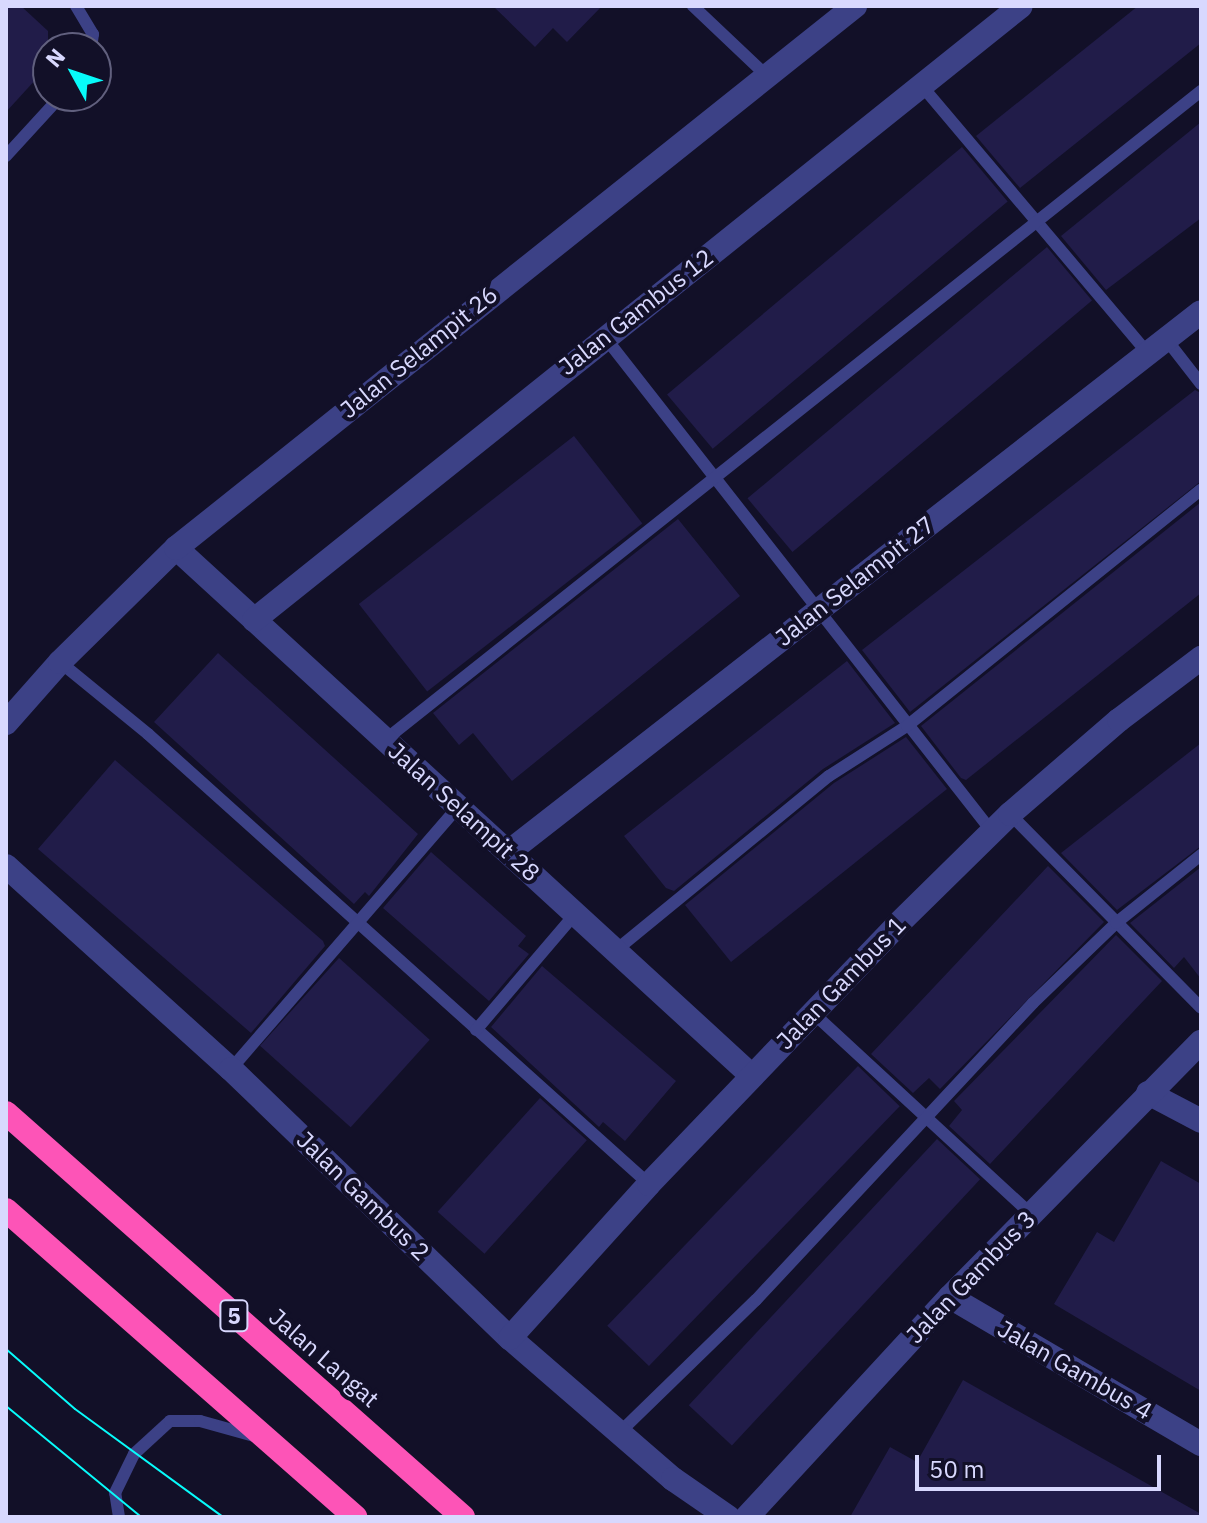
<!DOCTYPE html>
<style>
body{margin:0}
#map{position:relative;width:1207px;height:1523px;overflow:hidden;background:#121028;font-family:"IBM Plex Sans",sans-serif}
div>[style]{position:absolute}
.building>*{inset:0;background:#211c49;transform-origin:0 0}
.lane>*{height:12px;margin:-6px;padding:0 6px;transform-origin:6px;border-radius:6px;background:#3c4186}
.street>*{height:24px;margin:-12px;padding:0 12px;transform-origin:12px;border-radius:12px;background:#3c4186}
.highway>*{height:24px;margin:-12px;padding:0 12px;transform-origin:12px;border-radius:12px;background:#fd54b7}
.tram>*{height:2px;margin:-1px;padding:0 1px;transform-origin:1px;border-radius:1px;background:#07fbfa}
span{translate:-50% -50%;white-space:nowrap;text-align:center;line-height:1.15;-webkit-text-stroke:8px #121028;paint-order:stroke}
.shield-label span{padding:2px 6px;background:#121028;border:2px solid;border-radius:6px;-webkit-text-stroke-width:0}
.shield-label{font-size:22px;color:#d8d8fe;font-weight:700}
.street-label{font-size:24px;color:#d8d8fe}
.frame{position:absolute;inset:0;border:8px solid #d8d8fe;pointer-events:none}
.north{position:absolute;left:32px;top:32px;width:80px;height:80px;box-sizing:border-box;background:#121028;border:2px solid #61607e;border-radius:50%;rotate:310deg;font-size:22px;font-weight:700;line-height:32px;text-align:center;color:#d8d8fe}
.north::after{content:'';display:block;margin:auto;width:28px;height:36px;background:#07fbfa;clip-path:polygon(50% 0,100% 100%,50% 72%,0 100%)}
.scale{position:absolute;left:915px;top:1455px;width:246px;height:36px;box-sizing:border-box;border:4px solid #d8d8fe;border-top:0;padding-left:10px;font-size:24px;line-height:28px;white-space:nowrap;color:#d8d8fe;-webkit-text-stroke:6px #121028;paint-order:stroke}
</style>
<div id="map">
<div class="building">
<div style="clip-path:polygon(6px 6px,21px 6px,48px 31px,48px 66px,6px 112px)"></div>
<div style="clip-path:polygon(493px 6px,602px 6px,567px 42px,553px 28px,535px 47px)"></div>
<div style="clip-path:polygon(1138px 6px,1201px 6px,1201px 43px,1020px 188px,976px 136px)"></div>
<div style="clip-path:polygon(1201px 122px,1201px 218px,1106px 290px,1061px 236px)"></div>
<div style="left:962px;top:147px;width:71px;height:385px;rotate:50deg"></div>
<div style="left:1047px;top:247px;width:70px;height:391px;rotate:50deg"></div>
<div style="clip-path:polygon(1195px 390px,1201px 393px,1201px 481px,910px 712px,862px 650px)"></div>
<div style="left:574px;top:436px;width:111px;height:273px;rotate:52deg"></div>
<div style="clip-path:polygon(1201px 502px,1201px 593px,966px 780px,961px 778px,921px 726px)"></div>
<div style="clip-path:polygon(678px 519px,740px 596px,512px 781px,473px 733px,459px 745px,433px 713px)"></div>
<div style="clip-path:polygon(218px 653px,418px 834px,369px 896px,365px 892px,354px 904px,154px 722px)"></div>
<div style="clip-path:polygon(847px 661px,895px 723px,823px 769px,674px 891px,666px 888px,624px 836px)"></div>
<div style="clip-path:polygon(906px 737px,947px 789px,731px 962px,685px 905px,834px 783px)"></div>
<div style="clip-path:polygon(1201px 743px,1201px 846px,1117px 910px,1061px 853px)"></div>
<div style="clip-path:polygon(115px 760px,323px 941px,325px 946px,251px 1033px,38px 849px)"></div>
<div style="clip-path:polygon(431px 852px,526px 936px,518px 946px,529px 954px,489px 1001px,383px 908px)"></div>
<div style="clip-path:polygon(1048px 866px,1104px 922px,940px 1089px,929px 1078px,913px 1093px,871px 1054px)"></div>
<div style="clip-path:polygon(1201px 867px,1201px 979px,1184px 957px,1174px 968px,1130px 923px)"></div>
<div style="clip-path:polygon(1116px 935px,1162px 981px,990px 1164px,949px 1126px,962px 1110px,954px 1101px)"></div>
<div style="left:339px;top:958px;width:122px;height:118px;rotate:42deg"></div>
<div style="clip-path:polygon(542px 966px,676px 1081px,625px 1141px,603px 1122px,599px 1127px,491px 1027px)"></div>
<div style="left:858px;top:1066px;width:58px;height:361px;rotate:44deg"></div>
<div style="left:540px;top:1098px;width:63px;height:153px;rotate:42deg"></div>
<div style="left:937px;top:1139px;width:59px;height:364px;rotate:43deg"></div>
<div style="clip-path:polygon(1161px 1161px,1201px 1184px,1201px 1391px,1054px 1304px,1097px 1232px,1114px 1242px)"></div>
<div style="clip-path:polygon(963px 1380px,1201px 1514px,1201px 1517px,850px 1517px,890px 1447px,917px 1462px)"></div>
</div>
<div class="lane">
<div style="left:76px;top:6px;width:33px;rotate:59deg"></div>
<div style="left:93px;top:34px;width:14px;rotate:98deg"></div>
<div style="left:693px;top:6px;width:99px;rotate:43.4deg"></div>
<div style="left:922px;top:86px;width:350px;rotate:49.8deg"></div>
<div style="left:6px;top:156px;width:81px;rotate:-47.5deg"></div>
<div style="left:604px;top:336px;width:631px;rotate:51.95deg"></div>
<div style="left:1166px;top:339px;width:57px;rotate:52.1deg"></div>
<div style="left:60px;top:662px;width:114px;rotate:39.3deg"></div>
<div style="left:148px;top:734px;width:673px;rotate:41.93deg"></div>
<div style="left:385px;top:740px;width:1043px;rotate:-38.5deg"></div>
<div style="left:1010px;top:814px;width:272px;rotate:45.4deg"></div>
<div style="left:615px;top:951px;width:276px;rotate:-39.3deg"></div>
<div style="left:829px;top:776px;width:93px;rotate:-32.7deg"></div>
<div style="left:907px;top:726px;width:377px;rotate:-38.8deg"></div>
<div style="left:812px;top:1012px;width:299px;rotate:42.7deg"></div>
<div style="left:476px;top:1030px;width:153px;rotate:-49.5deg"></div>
<div style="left:231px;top:1069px;width:347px;rotate:-49.1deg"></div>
<div style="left:619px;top:1433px;width:191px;rotate:-44.2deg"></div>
<div style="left:756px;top:1300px;width:406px;rotate:-47deg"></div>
<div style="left:1033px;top:1003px;width:115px;rotate:-43.9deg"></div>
<div style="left:1116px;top:923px;width:109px;rotate:-38.7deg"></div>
<div style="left:119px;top:1517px;width:24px;rotate:-99deg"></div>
<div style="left:115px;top:1493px;width:43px;rotate:-64deg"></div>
<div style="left:134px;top:1454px;width:49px;rotate:-42.5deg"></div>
<div style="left:170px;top:1421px;width:30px"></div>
<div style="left:200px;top:1421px;width:56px;rotate:15.5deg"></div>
</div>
<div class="street">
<div style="left:176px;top:548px;width:781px;rotate:42.51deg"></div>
<div style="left:254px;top:620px;width:982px;rotate:-38.68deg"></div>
<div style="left:6px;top:723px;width:81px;rotate:-48.5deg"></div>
<div style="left:60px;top:662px;width:163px;rotate:-44.5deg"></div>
<div style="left:176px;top:548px;width:869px;rotate:-38.6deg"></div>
<div style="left:510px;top:851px;width:876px;rotate:-37.96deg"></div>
<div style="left:6px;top:866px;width:303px;rotate:42.1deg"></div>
<div style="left:231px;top:1069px;width:388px;rotate:44deg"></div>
<div style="left:510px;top:1338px;width:216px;rotate:40.9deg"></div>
<div style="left:673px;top:1479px;width:67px;rotate:34.6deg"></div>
<div style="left:1148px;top:1093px;width:60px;rotate:27.8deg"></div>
<div style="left:950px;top:1297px;width:291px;rotate:30.4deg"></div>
<div style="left:510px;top:1338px;width:207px;rotate:-47.9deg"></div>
<div style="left:649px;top:1184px;width:357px;rotate:-46.2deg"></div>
<div style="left:896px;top:926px;width:160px;rotate:-44.5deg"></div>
<div style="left:1010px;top:814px;width:144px;rotate:-40.8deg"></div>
<div style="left:1119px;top:720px;width:103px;rotate:-37.1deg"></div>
<div style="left:747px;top:1517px;width:299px;rotate:-47.3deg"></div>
<div style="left:950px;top:1297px;width:358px;rotate:-45.5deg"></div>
</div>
<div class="highway">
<div style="left:6px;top:1113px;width:610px;rotate:41.48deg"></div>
<div style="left:6px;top:1210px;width:465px;rotate:41.3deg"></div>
</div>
<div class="tram">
<div style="left:6px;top:1349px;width:91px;rotate:41deg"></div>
<div style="left:75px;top:1409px;width:183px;rotate:36.1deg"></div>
<div style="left:6px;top:1406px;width:175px;rotate:39.4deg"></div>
</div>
<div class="shield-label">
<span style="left:234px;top:1316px">5</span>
</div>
<div class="street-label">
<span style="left:636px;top:312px;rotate:-38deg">Jalan Gambus 12</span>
<span style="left:419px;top:352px;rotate:-39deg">Jalan Selampit 26</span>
<span style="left:855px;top:581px;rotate:-38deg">Jalan Selampit 27</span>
<span style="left:464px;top:812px;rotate:42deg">Jalan Selampit 28</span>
<span style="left:841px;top:983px;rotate:-46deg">Jalan Gambus 1</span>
<span style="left:363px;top:1196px;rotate:44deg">Jalan Gambus 2</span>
<span style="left:971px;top:1277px;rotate:-46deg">Jalan Gambus 3</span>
<span style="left:324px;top:1358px;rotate:41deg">Jalan Langat</span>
<span style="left:1075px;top:1370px;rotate:30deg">Jalan Gambus 4</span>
</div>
<div class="frame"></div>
<div class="north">N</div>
<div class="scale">50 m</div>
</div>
